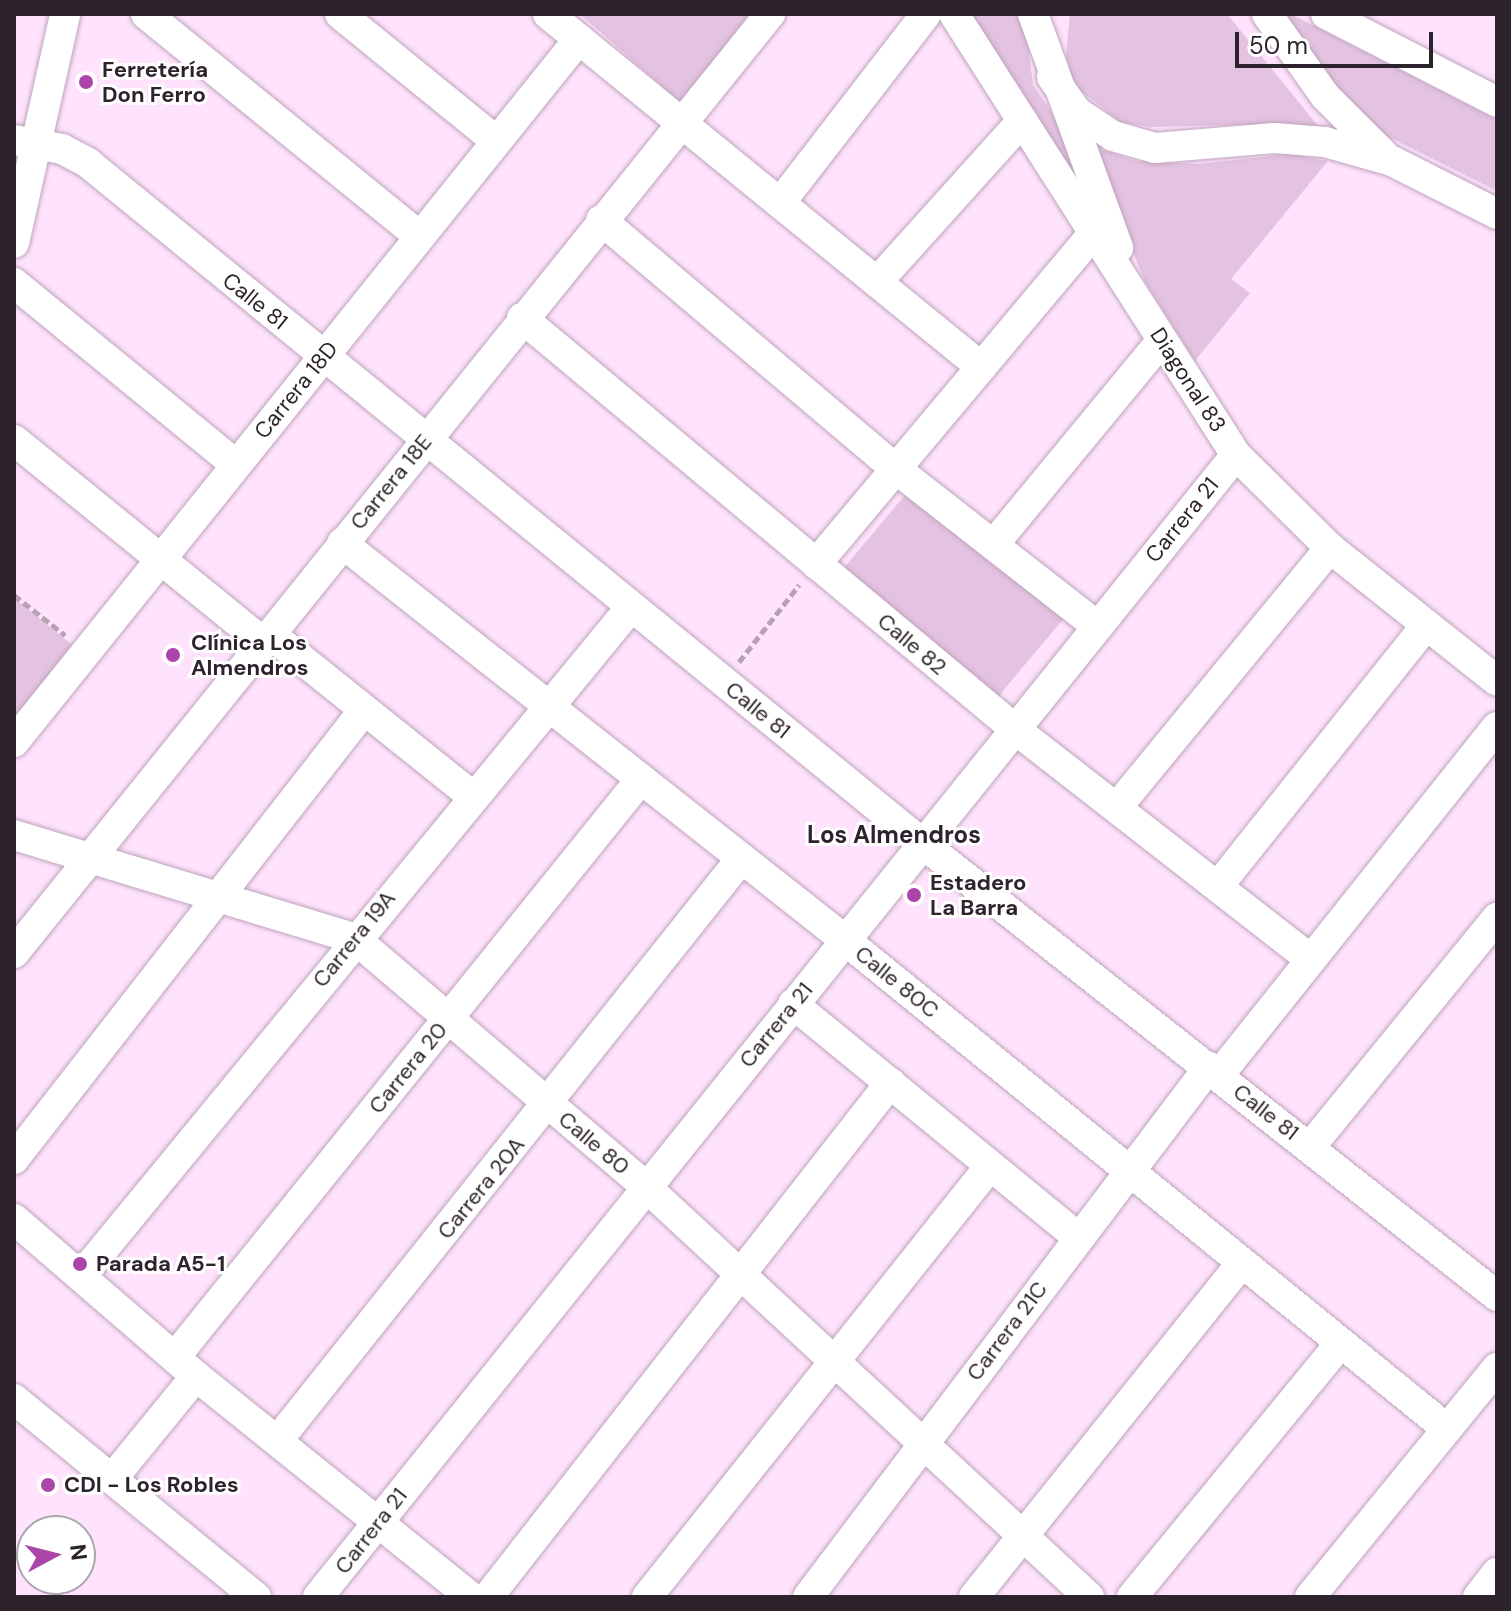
<!DOCTYPE html>
<meta charset="utf-8">
<style>
body{margin:0}
#map{position:relative;width:1511px;height:1611px;overflow:hidden;background:#ffe3fd;font-family:"DM Sans",sans-serif}
div>[style]{position:absolute}
.green>*{inset:0;background:#e4c2e1;transform-origin:0 0}
.path>*{height:5px;margin-top:-2.5px;transform-origin:0;background:repeating-linear-gradient(90deg,#b6a1b5 0 8px,transparent 0 12px)}
.roads{filter:drop-shadow(0 0 2px #bea4bd) drop-shadow(0 0 2px #bea4bd)}
.minor>*{height:30px;margin:-15px;padding:0 15px;transform-origin:15px;border-radius:15px;background:#fff}
.dots>*{width:22px;height:22px;translate:-50% -50%;box-sizing:border-box;border:4px solid #fff;border-radius:50%}
span{translate:-50% -50%;white-space:nowrap;text-align:center;line-height:1.15;-webkit-text-stroke:6px #fff;paint-order:stroke}
.poi-label{font-size:22px;color:#2d232c;font-weight:700}
.left{translate:0 -50%;text-align:left}
.street-label{font-size:22px;color:#2d232c}
.neighbourhood-label{font-size:24px;color:#2d232c;font-weight:700}
.frame{position:absolute;inset:0;border:16px solid #2d232c;pointer-events:none}
.north{position:absolute;left:16px;top:1515px;width:80px;height:80px;box-sizing:border-box;background:#fff;border:2px solid #aba7ab;border-radius:50%;rotate:83deg;font-size:22px;font-weight:700;line-height:32px;text-align:center;color:#2d232c}
.north::after{content:'';display:block;margin:auto;width:28px;height:36px;background:#ab45aa;clip-path:polygon(50% 0,100% 100%,50% 72%,0 100%)}
.scale{position:absolute;left:1235px;top:32px;width:198px;height:36px;box-sizing:border-box;border:4px solid #2d232c;border-top:0;padding-left:10px;font-size:24px;line-height:28px;white-space:nowrap;color:#2d232c;-webkit-text-stroke:6px #fff;paint-order:stroke}
</style>
<div id="map">
<div class="green">
<div style="clip-path:polygon(580px 14px,749px 14px,681px 103px)"></div>
<div style="clip-path:polygon(966px 14px,1024px 14px,1033px 85px,1061px 126px,1102px 224px)"></div>
<div style="clip-path:polygon(1070px 14px,1227px 14px,1323px 132px,1276px 124px,1150px 127px,1121px 122px,1074px 86px,1066px 54px)"></div>
<div style="clip-path:polygon(1279px 14px,1291px 14px,1497px 120px,1497px 191px,1373px 129px,1345px 104px)"></div>
<div style="clip-path:polygon(1092px 146px,1135px 161px,1198px 164px,1288px 154px,1328px 161px,1231px 279px,1250px 293px,1195px 361px,1144px 280px)"></div>
<div style="left:910px;top:489px;width:201px;height:105px;rotate:40deg"></div>
<div style="clip-path:polygon(14px 598px,75px 647px,14px 725px)"></div>
</div>
<div class="path">
<div style="left:14px;top:595px;width:65px;rotate:38.1deg"></div>
<div style="left:739px;top:662px;width:98px;rotate:-52.1deg"></div>
</div>
<div class="roads">
<div class="minor">
<div style="left:146px;top:14px;width:350px;rotate:39.1deg"></div>
<div style="left:340px;top:14px;width:201px;rotate:39.1deg"></div>
<div style="left:548px;top:14px;width:559px;rotate:39.19deg"></div>
<div style="left:954px;top:14px;width:523px;rotate:57.4deg"></div>
<div style="left:1236px;top:455px;width:132px;rotate:44.7deg"></div>
<div style="left:1330px;top:548px;width:213px;rotate:38.5deg"></div>
<div style="left:1033px;top:14px;width:249px;rotate:70deg"></div>
<div style="left:1267px;top:14px;width:100px;rotate:54.7deg"></div>
<div style="left:1325px;top:96px;width:83px;rotate:45deg"></div>
<div style="left:1326px;top:14px;width:192px;rotate:27.2deg"></div>
<div style="left:1052px;top:77px;width:43px;rotate:54.5deg"></div>
<div style="left:1077px;top:112px;width:43px;rotate:33.7deg"></div>
<div style="left:1113px;top:136px;width:44px;rotate:15.9deg"></div>
<div style="left:1155px;top:148px;width:120px;rotate:-4.8deg"></div>
<div style="left:1275px;top:138px;width:50px;rotate:4.6deg"></div>
<div style="left:1325px;top:142px;width:70px;rotate:15.8deg"></div>
<div style="left:1392px;top:161px;width:118px;rotate:26.8deg"></div>
<div style="left:14px;top:140px;width:49px;rotate:10.6deg"></div>
<div style="left:62px;top:149px;width:30px;rotate:28deg"></div>
<div style="left:88px;top:163px;width:1077px;rotate:39.2deg"></div>
<div style="left:923px;top:844px;width:731px;rotate:38.22deg"></div>
<div style="left:780px;top:203px;width:239px;rotate:-52.3deg"></div>
<div style="left:601px;top:220px;width:386px;rotate:40.2deg"></div>
<div style="left:896px;top:469px;width:254px;rotate:38deg"></div>
<div style="left:14px;top:243px;width:235px;rotate:-77.4deg"></div>
<div style="left:877px;top:282px;width:217px;rotate:-48deg"></div>
<div style="left:14px;top:283px;width:287px;rotate:39.3deg"></div>
<div style="left:522px;top:318px;width:643px;rotate:39.83deg"></div>
<div style="left:1016px;top:730px;width:373px;rotate:37.9deg"></div>
<div style="left:14px;top:440px;width:321px;rotate:39.1deg"></div>
<div style="left:342px;top:543px;width:641px;rotate:38.28deg"></div>
<div style="left:845px;top:940px;width:774px;rotate:39.08deg"></div>
<div style="left:994px;top:544px;width:264px;rotate:-50.5deg"></div>
<div style="left:816px;top:564px;width:432px;rotate:-50deg"></div>
<div style="left:270px;top:634px;width:259px;rotate:38.7deg"></div>
<div style="left:14px;top:742px;width:902px;rotate:-51.21deg"></div>
<div style="left:1118px;top:806px;width:334px;rotate:-50.6deg"></div>
<div style="left:14px;top:835px;width:355px;rotate:16.9deg"></div>
<div style="left:354px;top:938px;width:382px;rotate:40.4deg"></div>
<div style="left:645px;top:1186px;width:605px;rotate:42.79deg"></div>
<div style="left:1218px;top:886px;width:332px;rotate:-51.4deg"></div>
<div style="left:14px;top:953px;width:1206px;rotate:-51.16deg"></div>
<div style="left:793px;top:1004px;width:368px;rotate:39.3deg"></div>
<div style="left:1219px;top:1075px;width:445px;rotate:-51.4deg"></div>
<div style="left:1310px;top:1147px;width:296px;rotate:-50.8deg"></div>
<div style="left:14px;top:1159px;width:569px;rotate:-52.06deg"></div>
<div style="left:14px;top:1219px;width:240px;rotate:40.8deg"></div>
<div style="left:196px;top:1376px;width:353px;rotate:38.8deg"></div>
<div style="left:82px;top:1275px;width:865px;rotate:-50.58deg"></div>
<div style="left:175px;top:1357px;width:742px;rotate:-51.12deg"></div>
<div style="left:14px;top:1399px;width:313px;rotate:39.3deg"></div>
<div style="left:278px;top:1440px;width:743px;rotate:-51.45deg"></div>
<div style="left:112px;top:1479px;width:133px;rotate:-50.8deg"></div>
<div style="left:318px;top:1597px;width:1465px;rotate:-51.21deg"></div>
<div style="left:488px;top:1597px;width:653px;rotate:-51.97deg"></div>
<div style="left:647px;top:1597px;width:551px;rotate:-51.49deg"></div>
<div style="left:808px;top:1597px;width:665px;rotate:-52.89deg"></div>
<div style="left:974px;top:1597px;width:427px;rotate:-51.3deg"></div>
<div style="left:1132px;top:1597px;width:326px;rotate:-50.6deg"></div>
<div style="left:1310px;top:1597px;width:296px;rotate:-50.8deg"></div>
<div style="left:1478px;top:1597px;width:31px;rotate:-52deg"></div>
</div>
</div>
<div class="dots">
<div style="left:86px;top:82px;background:#ab45aa"></div>
<div style="left:173px;top:655px;background:#ab45aa"></div>
<div style="left:914px;top:895px;background:#ab45aa"></div>
<div style="left:80px;top:1264px;background:#ab45aa"></div>
<div style="left:48px;top:1485px;background:#ab45aa"></div>
</div>
<div class="poi-label">
<span class="left" style="left:102px;top:82px">Ferretería<br>Don Ferro</span>
<span class="left" style="left:191px;top:655px">Clínica Los<br>Almendros</span>
<span class="left" style="left:930px;top:895px">Estadero<br>La Barra</span>
<span class="left" style="left:96px;top:1264px">Parada A5-1</span>
<span class="left" style="left:64px;top:1485px">CDI - Los Robles</span>
</div>
<div class="street-label">
<span style="left:255px;top:301px;rotate:39deg">Calle 81</span>
<span style="left:1188px;top:380px;rotate:57deg">Diagonal 83</span>
<span style="left:296px;top:390px;rotate:-51deg">Carrera 18D</span>
<span style="left:391px;top:482px;rotate:-51deg">Carrera 18E</span>
<span style="left:1182px;top:520px;rotate:-51deg">Carrera 21</span>
<span style="left:912px;top:644px;rotate:40deg">Calle 82</span>
<span style="left:758px;top:710px;rotate:39deg">Calle 81</span>
<span style="left:354px;top:939px;rotate:-51deg">Carrera 19A</span>
<span style="left:897px;top:982px;rotate:39deg">Calle 80C</span>
<span style="left:776px;top:1025px;rotate:-51deg">Carrera 21</span>
<span style="left:408px;top:1068px;rotate:-51deg">Carrera 20</span>
<span style="left:1266px;top:1112px;rotate:38deg">Calle 81</span>
<span style="left:594px;top:1143px;rotate:40deg">Calle 80</span>
<span style="left:481px;top:1188px;rotate:-51deg">Carrera 20A</span>
<span style="left:1007px;top:1331px;rotate:-53deg">Carrera 21C</span>
<span style="left:371px;top:1531px;rotate:-52deg">Carrera 21</span>
</div>
<div class="neighbourhood-label">
<span style="left:894px;top:835px">Los Almendros</span>
</div>
<div class="frame"></div>
<div class="north">N</div>
<div class="scale">50 m</div>
</div>
